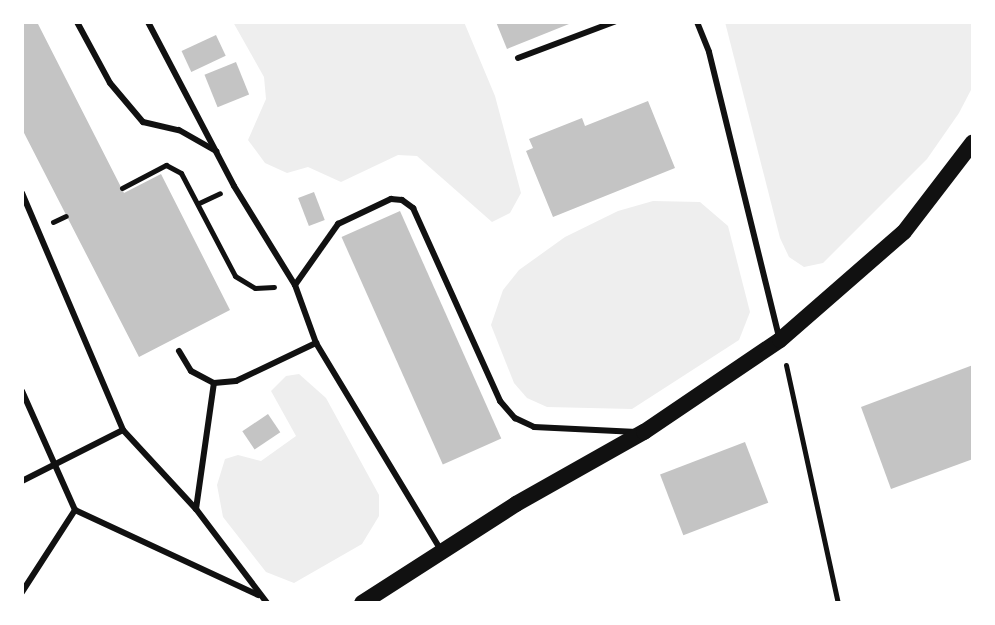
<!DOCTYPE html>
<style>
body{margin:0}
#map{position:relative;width:995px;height:625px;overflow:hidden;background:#fff;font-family:Roboto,sans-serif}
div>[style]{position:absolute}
.green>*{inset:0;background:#eee}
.building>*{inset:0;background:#c4c4c4;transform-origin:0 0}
.path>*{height:5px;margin:-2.5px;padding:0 2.5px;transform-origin:2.5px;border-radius:2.5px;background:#111}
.service>*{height:6px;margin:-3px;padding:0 3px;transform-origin:3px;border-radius:3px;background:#111}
.secondary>*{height:16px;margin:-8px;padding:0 8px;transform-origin:8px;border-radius:8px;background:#111}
span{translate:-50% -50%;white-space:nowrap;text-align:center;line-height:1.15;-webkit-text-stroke:6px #fff;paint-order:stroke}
.frame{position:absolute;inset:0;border:24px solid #fff;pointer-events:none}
</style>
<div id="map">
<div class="green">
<div style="clip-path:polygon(233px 22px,464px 22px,495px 96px,521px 193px,510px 213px,492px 222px,417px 156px,398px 155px,341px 182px,308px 167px,287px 173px,265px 163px,248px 140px,266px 99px,264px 77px)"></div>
<div style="clip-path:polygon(725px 22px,973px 22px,973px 86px,959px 113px,927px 159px,823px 263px,804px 267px,789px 257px,780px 238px)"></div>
<div style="clip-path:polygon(653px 201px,700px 202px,728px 226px,750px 312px,739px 340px,632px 409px,547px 407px,527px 398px,514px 383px,491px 325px,503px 290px,519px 270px,565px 237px,618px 211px)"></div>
<div style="clip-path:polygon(299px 374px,326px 398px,379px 495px,379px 516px,362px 544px,294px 583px,266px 572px,223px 517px,217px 485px,225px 459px,238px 455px,261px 461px,296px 436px,271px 391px,286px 376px)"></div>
</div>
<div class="building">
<div style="clip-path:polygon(22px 22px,37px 22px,124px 193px,161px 174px,230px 310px,139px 357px,22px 129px)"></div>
<div style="clip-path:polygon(496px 22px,574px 22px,507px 49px)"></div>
<div style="left:216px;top:35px;width:23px;height:38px;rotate:65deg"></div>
<div style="left:236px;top:62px;width:35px;height:34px;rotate:68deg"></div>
<div style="clip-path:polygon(648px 101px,675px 168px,553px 217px,526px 151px,533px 148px,529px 139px,582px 118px,585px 126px)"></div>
<div style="left:314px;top:192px;width:30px;height:17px;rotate:69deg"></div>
<div style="left:400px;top:211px;width:249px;height:64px;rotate:66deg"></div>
<div style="clip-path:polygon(973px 365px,973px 459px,891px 489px,861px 407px)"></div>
<div style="left:268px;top:414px;width:22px;height:31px;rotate:56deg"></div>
<div style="left:745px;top:442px;width:65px;height:91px;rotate:69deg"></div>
</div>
<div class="path">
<div style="left:122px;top:188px;width:50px;rotate:-27.6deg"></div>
<div style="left:166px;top:165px;width:17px;rotate:28deg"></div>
<div style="left:181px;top:173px;width:116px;rotate:62.3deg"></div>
<div style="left:235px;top:276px;width:23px;rotate:31deg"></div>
<div style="left:255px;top:288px;width:19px;rotate:-3deg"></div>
<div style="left:199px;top:203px;width:23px;rotate:-25deg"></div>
<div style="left:53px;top:222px;width:14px;rotate:-25deg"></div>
<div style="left:786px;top:365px;width:244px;rotate:77.7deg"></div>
</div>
<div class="service">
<div style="left:77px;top:22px;width:69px;rotate:61.6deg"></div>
<div style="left:110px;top:83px;width:51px;rotate:49.8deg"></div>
<div style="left:143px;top:122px;width:37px;rotate:13deg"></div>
<div style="left:179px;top:130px;width:43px;rotate:29.6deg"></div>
<div style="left:148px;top:22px;width:185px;rotate:62.3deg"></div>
<div style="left:234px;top:186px;width:116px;rotate:58.4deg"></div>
<div style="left:295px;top:285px;width:62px;rotate:70.1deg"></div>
<div style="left:316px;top:343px;width:242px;rotate:58.9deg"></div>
<div style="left:697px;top:22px;width:32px;rotate:68deg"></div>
<div style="left:709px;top:52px;width:293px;rotate:76.2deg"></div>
<div style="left:518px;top:58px;width:103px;rotate:-20.6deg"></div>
<div style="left:22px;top:193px;width:258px;rotate:66.9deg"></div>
<div style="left:123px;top:430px;width:108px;rotate:47.3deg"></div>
<div style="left:196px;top:509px;width:118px;rotate:52.9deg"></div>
<div style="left:295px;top:285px;width:75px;rotate:-54.8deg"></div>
<div style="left:338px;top:224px;width:59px;rotate:-25.3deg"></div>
<div style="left:391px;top:199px;width:11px;rotate:5deg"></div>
<div style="left:402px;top:200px;width:14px;rotate:36deg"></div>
<div style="left:413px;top:208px;width:212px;rotate:65.7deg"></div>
<div style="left:500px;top:401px;width:23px;rotate:49deg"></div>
<div style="left:515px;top:418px;width:21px;rotate:25deg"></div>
<div style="left:534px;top:427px;width:103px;rotate:2.8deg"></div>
<div style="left:179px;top:351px;width:23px;rotate:59deg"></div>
<div style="left:191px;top:371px;width:26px;rotate:28deg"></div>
<div style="left:214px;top:383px;width:22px;rotate:-5deg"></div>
<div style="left:236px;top:381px;width:89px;rotate:-25.4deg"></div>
<div style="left:22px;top:391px;width:130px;rotate:66deg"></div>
<div style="left:75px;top:510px;width:202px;rotate:24.9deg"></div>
<div style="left:22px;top:481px;width:113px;rotate:-26.8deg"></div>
<div style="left:196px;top:509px;width:127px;rotate:-81.9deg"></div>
<div style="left:22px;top:592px;width:98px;rotate:-57.1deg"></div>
</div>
<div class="secondary">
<div style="left:362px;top:603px;width:183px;rotate:-32.7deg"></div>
<div style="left:516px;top:504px;width:147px;rotate:-29.4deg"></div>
<div style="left:644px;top:432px;width:164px;rotate:-34.1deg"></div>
<div style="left:780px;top:340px;width:164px;rotate:-41.1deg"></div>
<div style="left:904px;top:232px;width:113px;rotate:-52.5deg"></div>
</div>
<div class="frame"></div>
</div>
